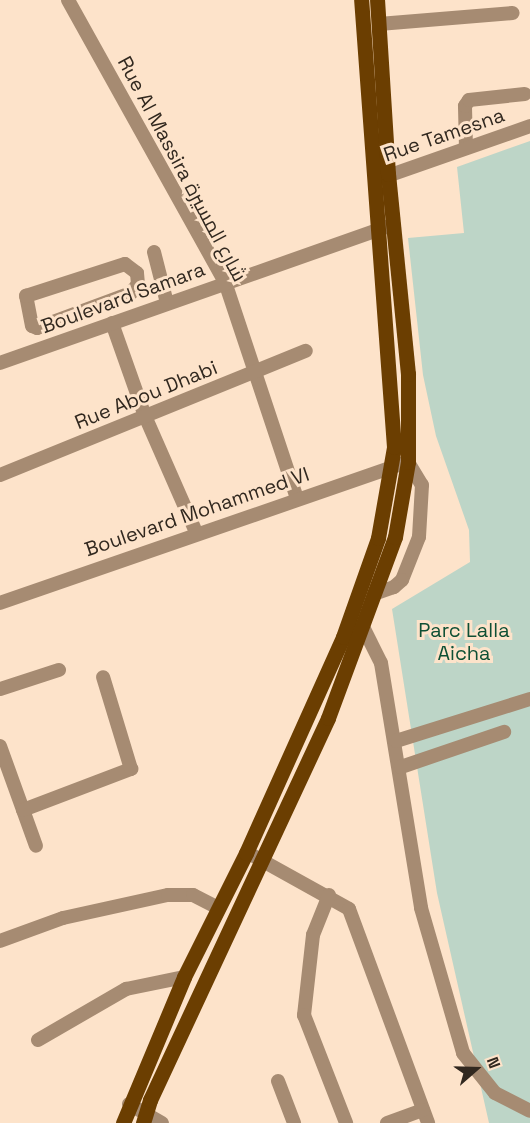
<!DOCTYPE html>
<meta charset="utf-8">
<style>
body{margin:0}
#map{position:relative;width:530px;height:1123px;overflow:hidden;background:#fde3ca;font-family:"Space Grotesk",Cairo,sans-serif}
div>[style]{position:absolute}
.green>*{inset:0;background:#bdd5c7}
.minor>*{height:14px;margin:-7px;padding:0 7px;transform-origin:7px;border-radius:7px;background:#a68b72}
.major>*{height:15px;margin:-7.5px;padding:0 7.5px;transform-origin:7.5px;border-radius:7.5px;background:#6b3e01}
span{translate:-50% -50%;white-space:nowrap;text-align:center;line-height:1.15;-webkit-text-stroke:6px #fde3ca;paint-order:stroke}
.street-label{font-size:20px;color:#31281f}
.park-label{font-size:20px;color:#0e4f34}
.north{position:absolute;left:446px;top:1039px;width:60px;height:60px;-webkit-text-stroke:4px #fde3ca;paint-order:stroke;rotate:70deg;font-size:16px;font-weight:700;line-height:24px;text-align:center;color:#31281f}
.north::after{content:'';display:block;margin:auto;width:21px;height:27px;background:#31281f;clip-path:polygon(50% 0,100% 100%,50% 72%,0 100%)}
</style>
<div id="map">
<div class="green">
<div style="clip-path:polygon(530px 141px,530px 1123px,489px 1123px,437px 893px,392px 609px,470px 562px,469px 530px,436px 436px,423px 375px,408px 238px,464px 233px,457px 167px)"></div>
</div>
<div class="minor">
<div style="left:68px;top:0;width:323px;rotate:60.9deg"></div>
<div style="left:225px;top:282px;width:228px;rotate:71.6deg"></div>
<div style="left:379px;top:24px;width:134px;rotate:-4.7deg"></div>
<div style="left:466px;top:148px;width:42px;rotate:-91.4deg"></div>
<div style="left:465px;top:106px;width:7px;rotate:-56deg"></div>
<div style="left:469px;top:100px;width:56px;rotate:-6.1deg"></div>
<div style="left:379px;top:179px;width:160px;rotate:-19.3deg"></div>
<div style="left:154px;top:252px;width:53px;rotate:75.7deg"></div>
<div style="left:125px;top:264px;width:15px;rotate:37deg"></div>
<div style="left:137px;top:273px;width:11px;rotate:85deg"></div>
<div style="left:138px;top:284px;width:11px;rotate:128deg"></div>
<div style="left:131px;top:293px;width:100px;rotate:159.6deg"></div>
<div style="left:37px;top:328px;width:5px;rotate:-158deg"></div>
<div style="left:32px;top:326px;width:31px;rotate:-101deg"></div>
<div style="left:26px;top:296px;width:104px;rotate:-17.9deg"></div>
<div style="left:112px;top:323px;width:99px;rotate:70.5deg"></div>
<div style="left:145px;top:416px;width:127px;rotate:66.3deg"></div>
<div style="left:0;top:363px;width:412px;rotate:-19.4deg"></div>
<div style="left:0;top:475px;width:330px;rotate:-22.1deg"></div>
<div style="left:0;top:603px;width:432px;rotate:-19.1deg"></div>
<div style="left:408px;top:462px;width:27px;rotate:59deg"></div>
<div style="left:422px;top:485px;width:52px;rotate:93.3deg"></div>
<div style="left:419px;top:537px;width:46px;rotate:111.6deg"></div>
<div style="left:402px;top:580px;width:11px;rotate:139deg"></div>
<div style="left:394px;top:587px;width:21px;rotate:161deg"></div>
<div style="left:362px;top:625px;width:42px;rotate:63.4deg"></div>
<div style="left:381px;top:663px;width:248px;rotate:80.7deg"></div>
<div style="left:421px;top:908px;width:151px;rotate:73.8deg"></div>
<div style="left:463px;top:1053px;width:51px;rotate:51.3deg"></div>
<div style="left:495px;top:1093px;width:39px;rotate:27deg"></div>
<div style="left:0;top:689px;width:62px;rotate:-17.9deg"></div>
<div style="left:396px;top:741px;width:140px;rotate:-17.4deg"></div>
<div style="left:0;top:746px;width:106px;rotate:70.2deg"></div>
<div style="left:401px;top:767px;width:109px;rotate:-18.8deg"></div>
<div style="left:23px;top:810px;width:116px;rotate:-20.8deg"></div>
<div style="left:131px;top:769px;width:96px;rotate:-106.9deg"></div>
<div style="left:252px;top:855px;width:111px;rotate:29.1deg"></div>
<div style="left:349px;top:909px;width:228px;rotate:69.7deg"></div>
<div style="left:329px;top:895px;width:43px;rotate:111.8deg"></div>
<div style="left:313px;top:935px;width:81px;rotate:96.4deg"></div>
<div style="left:304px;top:1015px;width:116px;rotate:68.7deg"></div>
<div style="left:0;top:941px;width:67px;rotate:-20.1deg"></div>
<div style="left:63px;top:918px;width:107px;rotate:-12.4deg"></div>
<div style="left:168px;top:895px;width:25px"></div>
<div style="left:193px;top:895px;width:29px;rotate:27deg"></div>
<div style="left:38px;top:1040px;width:102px;rotate:-30.1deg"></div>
<div style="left:126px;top:989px;width:59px;rotate:-11.7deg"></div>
<div style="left:278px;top:1081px;width:45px;rotate:69.1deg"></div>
<div style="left:129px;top:1104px;width:38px;rotate:30deg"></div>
<div style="left:387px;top:1123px;width:38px;rotate:-20deg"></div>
</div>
<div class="major">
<div style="left:123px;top:1123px;width:158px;rotate:-67.3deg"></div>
<div style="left:184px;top:977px;width:139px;rotate:-63.4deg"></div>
<div style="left:246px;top:853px;width:237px;rotate:-65.8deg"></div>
<div style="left:343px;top:637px;width:105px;rotate:-70.5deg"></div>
<div style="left:378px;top:538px;width:92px;rotate:-80deg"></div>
<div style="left:394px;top:447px;width:448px;rotate:-94.2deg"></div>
<div style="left:143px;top:1123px;width:24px;rotate:-73deg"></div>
<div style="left:150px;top:1100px;width:421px;rotate:-65deg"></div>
<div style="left:328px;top:718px;width:193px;rotate:-69.7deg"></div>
<div style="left:395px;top:537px;width:76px;rotate:-80.2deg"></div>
<div style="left:408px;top:462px;width:88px;rotate:-90deg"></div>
<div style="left:408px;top:374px;width:201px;rotate:-95.7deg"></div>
<div style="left:388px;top:174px;width:174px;rotate:-93.6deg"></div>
</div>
<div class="street-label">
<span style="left:444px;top:135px;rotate:-19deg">Rue Tamesna</span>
<span style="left:182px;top:169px;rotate:62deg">Rue Al Massira شارع المسيرة</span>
<span style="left:123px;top:298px;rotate:-20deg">Boulevard Samara</span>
<span style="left:146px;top:395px;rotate:-22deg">Rue Abou Dhabi</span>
<span style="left:197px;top:512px;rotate:-19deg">Boulevard Mohammed VI</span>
</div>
<div class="park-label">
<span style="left:464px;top:642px">Parc Lalla<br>Aicha</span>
</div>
<div class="north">N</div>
</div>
